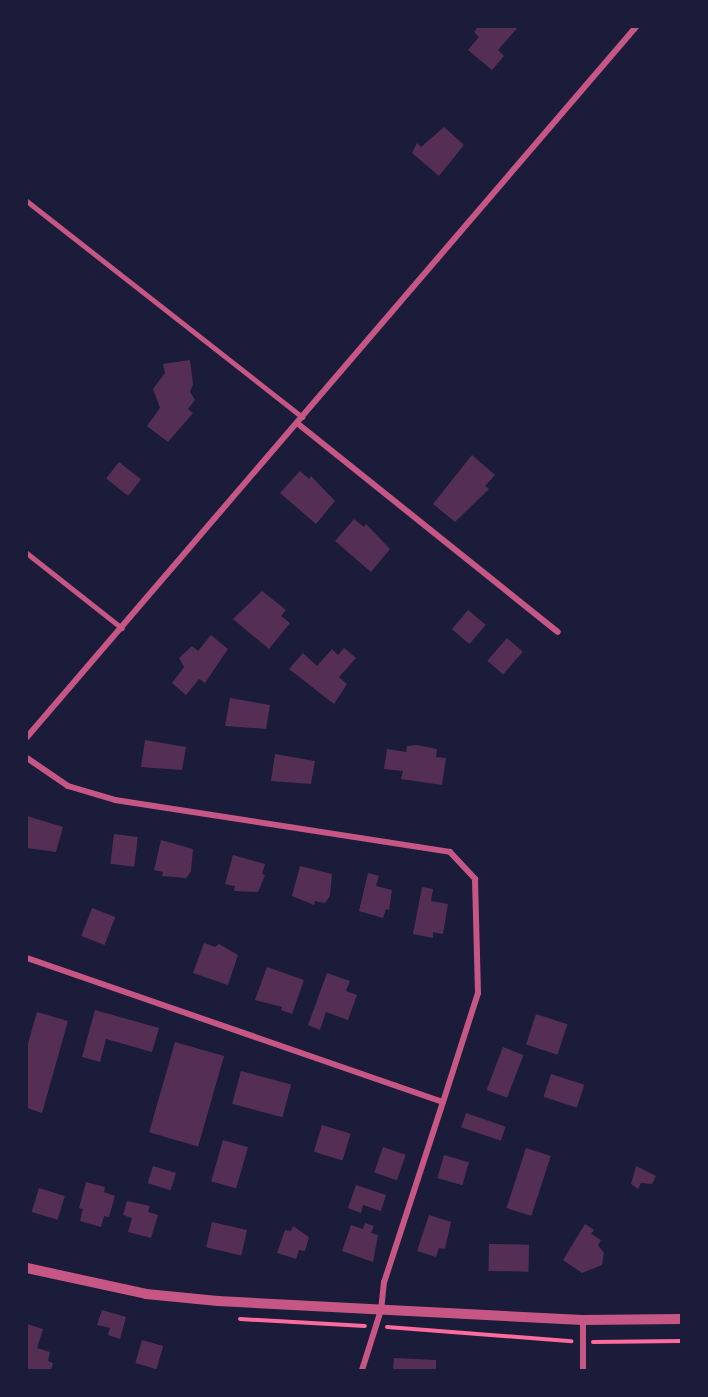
<!DOCTYPE html>
<style>
body{margin:0}
#map{position:relative;width:708px;height:1397px;overflow:hidden;background:#1b1b3a;font-family:"Fira Sans",sans-serif}
div>[style]{position:absolute}
.building>*{inset:0;background:#542f53;transform-origin:0 0}
.path>*{height:4px;margin:-2px;padding:0 2px;transform-origin:2px;border-radius:2px;background:#ff6b9d}
.service>*{height:4.5px;margin:-2.25px;padding:0 2.25px;transform-origin:2.25px;border-radius:2.25px;background:#c65784}
.minor>*{height:6px;margin:-3px;padding:0 3px;transform-origin:3px;border-radius:3px;background:#c65784}
.tertiary>*{height:10px;margin:-5px;padding:0 5px;transform-origin:5px;border-radius:5px;background:#c65784}
span{translate:-50% -50%;white-space:nowrap;text-align:center;line-height:1.15;-webkit-text-stroke:6px #1b1b3a;paint-order:stroke}
.frame{position:absolute;inset:0;border:28px solid #1b1b3a;pointer-events:none}
</style>
<div id="map">
<div class="building">
<div style="clip-path:polygon(478px 27px,518px 27px,498px 50px,504px 56px,492px 70px,468px 50px,479px 37px,474px 32px)"></div>
<div style="clip-path:polygon(444px 127px,464px 145px,439px 176px,412px 153px,417px 143px,421px 147px)"></div>
<div style="clip-path:polygon(190px 360px,193px 384px,190px 392px,195px 400px,188px 409px,193px 413px,168px 442px,147px 426px,160px 408px,153px 389px,165px 373px,163px 364px)"></div>
<div style="clip-path:polygon(472px 455px,495px 475px,485px 486px,489px 489px,455px 522px,433px 504px)"></div>
<div style="left:119px;top:462px;width:28px;height:21px;rotate:38deg"></div>
<div style="clip-path:polygon(300px 471px,309px 479px,311px 476px,335px 501px,316px 524px,280px 493px)"></div>
<div style="clip-path:polygon(354px 519px,364px 527px,366px 524px,390px 549px,371px 572px,335px 541px)"></div>
<div style="clip-path:polygon(262px 591px,286px 610px,281px 616px,290px 623px,269px 649px,233px 619px)"></div>
<div style="left:468px;top:610px;width:23px;height:25px;rotate:40deg"></div>
<div style="clip-path:polygon(211px 635px,228px 649px,205px 683px,199px 679px,186px 695px,172px 683px,184px 667px,179px 658px,192px 646px,198px 651px)"></div>
<div style="left:507px;top:638px;width:21px;height:30px;rotate:41deg"></div>
<div style="clip-path:polygon(344px 648px,356px 658px,339px 677px,347px 684px,334px 704px,289px 669px,303px 653px,317px 666px,332px 649px,338px 655px)"></div>
<div style="clip-path:polygon(230px 698px,270px 705px,266px 729px,225px 726px)"></div>
<div style="clip-path:polygon(145px 740px,186px 747px,182px 770px,141px 767px)"></div>
<div style="clip-path:polygon(417px 745px,437px 749px,436px 757px,446px 758px,442px 785px,401px 779px,403px 771px,384px 769px,387px 749px,406px 752px,407px 746px)"></div>
<div style="clip-path:polygon(275px 754px,315px 761px,311px 784px,271px 781px)"></div>
<div style="clip-path:polygon(27px 816px,63px 827px,56px 852px,27px 848px)"></div>
<div style="left:114px;top:834px;width:24px;height:30px;rotate:7deg"></div>
<div style="clip-path:polygon(161px 840px,193px 849px,191px 871px,186px 878px,162px 876px,163px 872px,154px 870px)"></div>
<div style="clip-path:polygon(233px 855px,265px 864px,262px 874px,265px 875px,258px 892px,234px 891px,235px 886px,225px 884px)"></div>
<div style="clip-path:polygon(300px 866px,332px 874px,330px 896px,325px 903px,315px 901px,314px 905px,292px 896px)"></div>
<div style="clip-path:polygon(368px 873px,379px 876px,376px 886px,392px 890px,389px 910px,386px 909px,383px 918px,359px 911px)"></div>
<div style="clip-path:polygon(422px 887px,433px 889px,431px 901px,448px 904px,443px 934px,433px 932px,433px 938px,413px 934px)"></div>
<div style="left:92px;top:908px;width:25px;height:30px;rotate:21deg"></div>
<div style="clip-path:polygon(204px 943px,215px 947px,219px 944px,238px 955px,228px 985px,193px 973px)"></div>
<div style="clip-path:polygon(267px 967px,304px 980px,292px 1014px,281px 1010px,282px 1007px,255px 1000px)"></div>
<div style="clip-path:polygon(327px 973px,350px 981px,346px 991px,357px 995px,348px 1020px,326px 1012px,320px 1030px,308px 1025px)"></div>
<div style="clip-path:polygon(95px 1010px,159px 1028px,152px 1052px,106px 1039px,100px 1062px,82px 1057px)"></div>
<div style="clip-path:polygon(37px 1012px,68px 1021px,42px 1113px,27px 1108px,27px 1047px)"></div>
<div style="left:536px;top:1014px;width:33px;height:32px;rotate:18deg"></div>
<div style="left:175px;top:1042px;width:51px;height:94px;rotate:16deg"></div>
<div style="left:503px;top:1047px;width:22px;height:46px;rotate:21deg"></div>
<div style="left:241px;top:1071px;width:52px;height:34px;rotate:15deg"></div>
<div style="left:551px;top:1074px;width:35px;height:24px;rotate:18deg"></div>
<div style="left:466px;top:1113px;width:42px;height:15px;rotate:19deg"></div>
<div style="left:322px;top:1125px;width:30px;height:28px;rotate:17deg"></div>
<div style="left:223px;top:1140px;width:26px;height:43px;rotate:16deg"></div>
<div style="left:383px;top:1147px;width:24px;height:27px;rotate:19deg"></div>
<div style="left:526px;top:1148px;width:26px;height:63px;rotate:18deg"></div>
<div style="left:444px;top:1155px;width:26px;height:24px;rotate:16deg"></div>
<div style="left:153px;top:1166px;width:24px;height:18px;rotate:17deg"></div>
<div style="clip-path:polygon(636px 1166px,656px 1176px,652px 1184px,641px 1183px,638px 1189px,631px 1184px)"></div>
<div style="clip-path:polygon(86px 1182px,105px 1187px,104px 1192px,115px 1196px,109px 1217px,104px 1216px,101px 1227px,80px 1221px,83px 1209px,79px 1208px)"></div>
<div style="clip-path:polygon(356px 1185px,386px 1195px,381px 1211px,363px 1205px,361px 1213px,348px 1208px)"></div>
<div style="left:39px;top:1188px;width:27px;height:25px;rotate:17deg"></div>
<div style="clip-path:polygon(127px 1201px,150px 1206px,148px 1212px,158px 1215px,151px 1238px,128px 1232px,132px 1218px,123px 1215px)"></div>
<div style="clip-path:polygon(429px 1215px,451px 1222px,445px 1249px,439px 1248px,436px 1257px,417px 1251px)"></div>
<div style="left:212px;top:1222px;width:36px;height:26px;rotate:13deg"></div>
<div style="clip-path:polygon(365px 1223px,374px 1226px,371px 1233px,378px 1235px,373px 1262px,342px 1251px,351px 1225px,363px 1229px)"></div>
<div style="clip-path:polygon(585px 1224px,594px 1230px,591px 1234px,601px 1240px,598px 1245px,604px 1253px,602px 1265px,582px 1273px,563px 1260px)"></div>
<div style="clip-path:polygon(293px 1226px,309px 1237px,305px 1251px,299px 1250px,296px 1259px,277px 1253px,285px 1230px,291px 1231px)"></div>
<div style="left:489px;top:1244px;width:40px;height:27px;rotate:1deg"></div>
<div style="clip-path:polygon(102px 1310px,126px 1317px,120px 1339px,108px 1335px,110px 1328px,97px 1325px)"></div>
<div style="clip-path:polygon(27px 1324px,43px 1329px,37px 1348px,50px 1352px,48px 1361px,53px 1363px,51px 1370px,27px 1370px)"></div>
<div style="left:142px;top:1340px;width:22px;height:24px;rotate:16deg"></div>
<div style="clip-path:polygon(394px 1358px,436px 1360px,436px 1370px,393px 1370px)"></div>
</div>
<div class="path">
<div style="left:240px;top:1319px;width:125px;rotate:3.2deg"></div>
<div style="left:387px;top:1327px;width:185px;rotate:4.4deg"></div>
<div style="left:593px;top:1342px;width:88px;rotate:-0.7deg"></div>
</div>
<div class="service">
<div style="left:27px;top:201px;width:350px;rotate:38.1deg"></div>
<div style="left:27px;top:553px;width:121px;rotate:38.3deg"></div>
</div>
<div class="minor">
<div style="left:297px;top:423px;width:334px;rotate:38.7deg"></div>
<div style="left:27px;top:737px;width:935px;rotate:-49.38deg"></div>
<div style="left:27px;top:758px;width:50px;rotate:34.3deg"></div>
<div style="left:68px;top:786px;width:49px;rotate:16.6deg"></div>
<div style="left:115px;top:800px;width:339px;rotate:8.8deg"></div>
<div style="left:450px;top:852px;width:37px;rotate:47deg"></div>
<div style="left:475px;top:879px;width:114px;rotate:88.5deg"></div>
<div style="left:478px;top:993px;width:114px;rotate:107.8deg"></div>
<div style="left:27px;top:958px;width:440px;rotate:19.1deg"></div>
<div style="left:443px;top:1102px;width:189px;rotate:108.1deg"></div>
<div style="left:384px;top:1282px;width:28px;rotate:96deg"></div>
<div style="left:381px;top:1310px;width:63px;rotate:107.6deg"></div>
<div style="left:583px;top:1320px;width:50px;rotate:90deg"></div>
</div>
<div class="tertiary">
<div style="left:27px;top:1268px;width:122px;rotate:12.3deg"></div>
<div style="left:146px;top:1294px;width:72px;rotate:5.6deg"></div>
<div style="left:218px;top:1301px;width:365px;rotate:3deg"></div>
<div style="left:583px;top:1320px;width:98px;rotate:-0.6deg"></div>
</div>
<div class="frame"></div>
</div>
